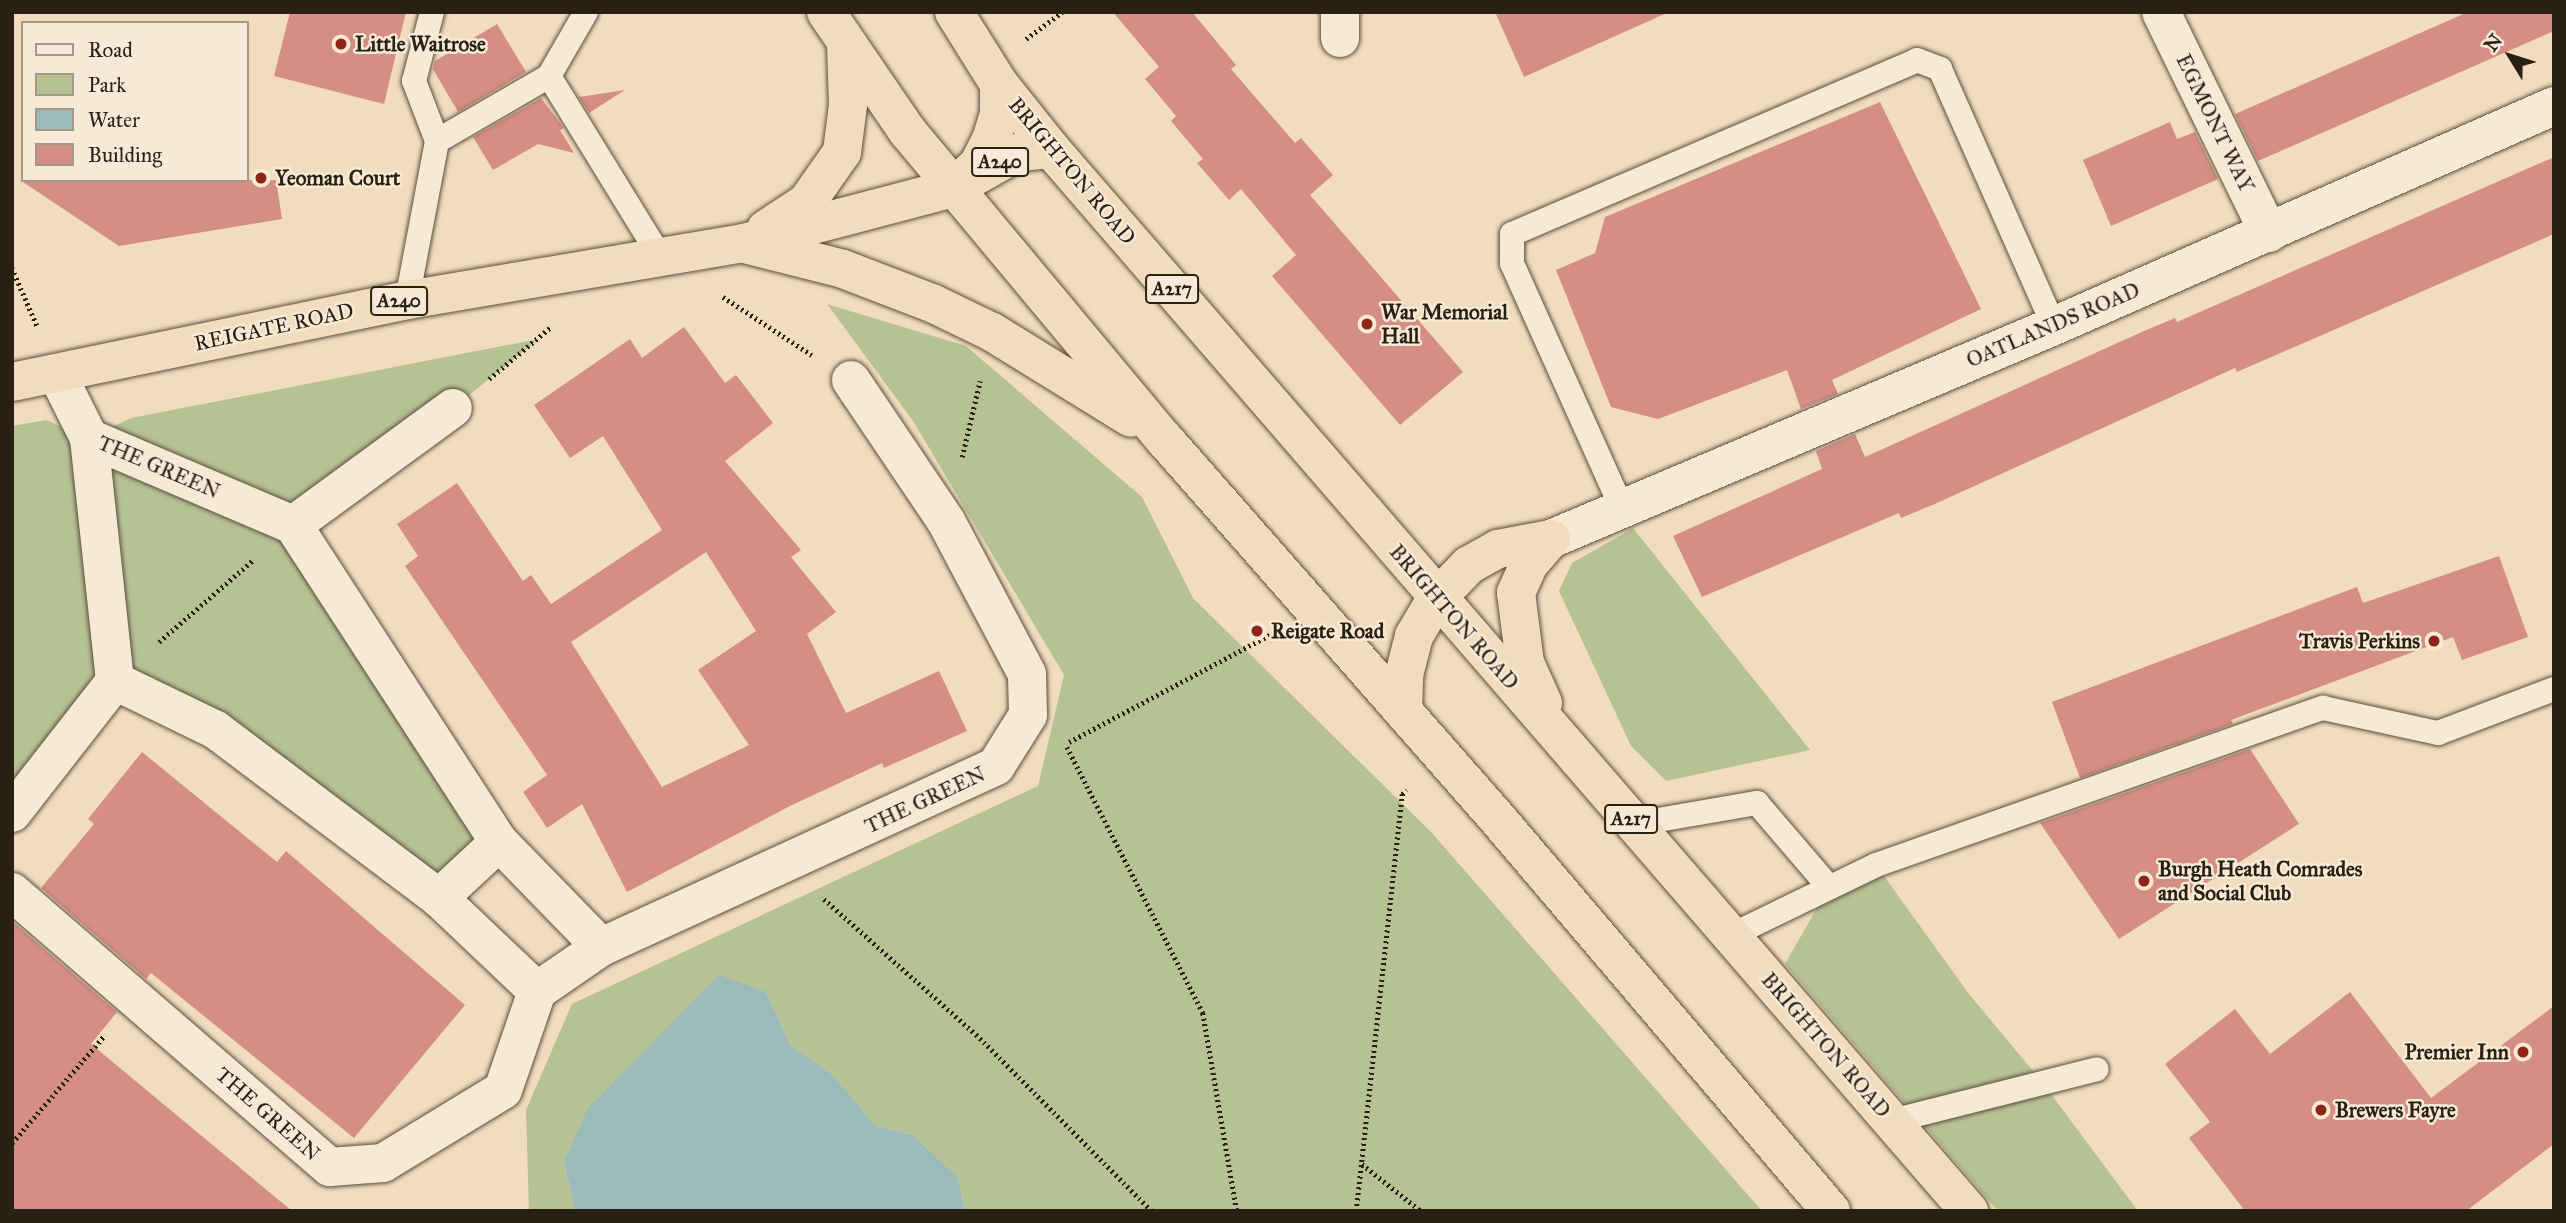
<!DOCTYPE html>
<style>
body{margin:0}
#map{position:relative;width:2566px;height:1223px;overflow:hidden;background:#f1ddbe;font-family:"IM FELL Great Primer",serif}
div>[style]{position:absolute}
.green>*{inset:0;background:#b7c294}
.water>*{inset:0;background:#9dbaba}
.building>*{inset:0;background:#d48e84}
.path>*{height:4.5px;margin-top:-2.25px;transform-origin:0;background:repeating-linear-gradient(90deg,#292014 0 2px,transparent 0 5.5px)}
.roads{filter:drop-shadow(0 0 2px #5b4f3e) drop-shadow(0 0 2px #5b4f3e)}
.lane>*{height:24px;margin:-12px;padding:0 12px;transform-origin:12px;border-radius:12px;background:#f6e9d5}
.street>*{height:38px;margin:-19px;padding:0 19px;transform-origin:19px;border-radius:19px;background:#f6e9d5}
.highway>*{height:38px;margin:-19px;padding:0 19px;transform-origin:19px;border-radius:19px;background:#f1ddbe}
.dots>*{width:19px;height:19px;translate:-50% -50%;box-sizing:border-box;border:4px solid #f6e9d5;border-radius:50%}
span{translate:-50% -50%;white-space:nowrap;text-align:center;line-height:1.15;-webkit-text-stroke:5px #f6e9d5;paint-order:stroke}
.shield-label span{padding:2px 5px;background:#f6e9d5;border:2px solid;border-radius:5px;-webkit-text-stroke-width:0}
.shield-label{font-size:19px;color:#292014;font-weight:700}
.poi-label{font-size:21px;color:#292014;font-weight:700}
.left{translate:0 -50%;text-align:left}
.right{translate:-100% -50%;text-align:right}
.street-label{font-size:21px;color:#292014}
.frame{position:absolute;inset:0;border:14px solid #292014;pointer-events:none}
.legend{position:absolute;left:21px;top:21px;width:228px;height:161px;box-sizing:border-box;background:#f6e9d5;border:2px solid #a49988;margin:0;padding:9px 12px;list-style:none;font-size:21px;color:#292014}
.legend li{display:flex;align-items:center;gap:14px;height:35px}
.legend b{width:35px;border:2px solid #a49988}
.north{position:absolute;left:2475px;top:21px;width:70px;height:70px;-webkit-text-stroke:5px #f6e9d5;paint-order:stroke;rotate:308deg;font-size:19px;font-weight:700;line-height:28px;text-align:center;color:#292014}
.north::after{content:'';display:block;margin:auto;width:24px;height:32px;background:#292014;clip-path:polygon(50% 0,100% 100%,50% 72%,0 100%)}
</style>
<div id="map">
<div class="green">
<div style="clip-path:polygon(827px 304px,966px 346px,1142px 497px,1193px 598px,1432px 833px,1762px 1211px,965px 1211px,958px 1177px,913px 1135px,876px 1126px,832px 1074px,791px 1046px,766px 992px,564px 1162px,575px 1211px,529px 1211px,526px 1110px,572px 1004px,1038px 786px,1064px 675px,913px 421px)"></div>
<div style="clip-path:polygon(539px 339px,453px 408px,293px 525px,499px 842px,439px 898px,115px 681px,12px 813px,12px 426px,46px 420px,89px 438px,131px 418px)"></div>
<div style="clip-path:polygon(1633px 528px,1810px 750px,1666px 781px,1631px 746px,1559px 591px,1572px 563px)"></div>
<div style="clip-path:polygon(1876px 865px,1969px 994px,2042px 1082px,2138px 1211px,1998px 1211px,1785px 964px,1829px 887px)"></div>
</div>
<div class="water">
<div style="clip-path:polygon(719px 975px,766px 992px,791px 1046px,832px 1074px,876px 1126px,913px 1135px,958px 1177px,965px 1211px,575px 1211px,564px 1162px,588px 1108px)"></div>
</div>
<div class="building">
<div style="clip-path:polygon(290px 12px,406px 12px,384px 104px,274px 76px)"></div>
<div style="clip-path:polygon(1113px 12px,1192px 12px,1236px 65px,1231px 69px,1295px 143px,1301px 138px,1333px 175px,1310px 195px,1463px 372px,1400px 425px,1272px 276px,1296px 255px,1241px 189px,1229px 200px,1197px 163px,1203px 159px,1171px 121px,1176px 116px,1145px 79px,1159px 67px)"></div>
<div style="clip-path:polygon(1495px 12px,1669px 12px,1524px 77px)"></div>
<div style="clip-path:polygon(2468px 12px,2554px 12px,2554px 31px,2258px 161px,2235px 114px)"></div>
<div style="clip-path:polygon(497px 24px,526px 72px,458px 112px,433px 69px,435px 61px)"></div>
<div style="clip-path:polygon(625px 90px,589px 113px,579px 97px)"></div>
<div style="clip-path:polygon(541px 98px,564px 128px,560px 130px,574px 153px,538px 144px,493px 170px,473px 137px)"></div>
<div style="clip-path:polygon(1880px 102px,1981px 309px,1832px 380px,1838px 394px,1801px 409px,1787px 370px,1658px 419px,1611px 407px,1556px 270px,1595px 253px,1605px 217px)"></div>
<div style="clip-path:polygon(2170px 122px,2177px 139px,2195px 132px,2218px 179px,2111px 226px,2083px 160px)"></div>
<div style="clip-path:polygon(2554px 157px,2554px 234px,2237px 372px,2235px 368px,1937px 503px,1901px 518px,1899px 513px,1702px 597px,1673px 536px,1822px 469px,1816px 451px,1855px 434px,1865px 457px,2144px 331px,2175px 318px,2177px 322px)"></div>
<div style="clip-path:polygon(20px 180px,276px 180px,282px 219px,119px 246px)"></div>
<div style="clip-path:polygon(evenodd,684px 327px,725px 383px,736px 375px,773px 423px,725px 461px,801px 550px,791px 557px,836px 612px,807px 634px,846px 713px,939px 671px,967px 731px,884px 768px,882px 763px,790px 806px,627px 892px,582px 804px,547px 828px,523px 792px,547px 775px,405px 566px,418px 556px,397px 524px,457px 483px,523px 581px,531px 575px,551px 604px,662px 530px,603px 436px,570px 458px,534px 405px,630px 339px,642px 358px,684px 327px,706px 552px,756px 631px,698px 670px,749px 745px,662px 787px,571px 642px,706px 552px)"></div>
<div style="clip-path:polygon(2499px 556px,2528px 637px,2462px 660px,2453px 637px,2231px 720px,2233px 724px,2080px 778px,2052px 702px,2357px 587px,2363px 603px)"></div>
<div style="clip-path:polygon(2250px 749px,2299px 824px,2119px 939px,2040px 823px)"></div>
<div style="clip-path:polygon(142px 752px,277px 862px,286px 851px,465px 1005px,354px 1138px,151px 973px,146px 979px,41px 888px,94px 824px,88px 819px)"></div>
<div style="clip-path:polygon(13px 922px,117px 1012px,91px 1044px,292px 1211px,12px 1211px)"></div>
<div style="clip-path:polygon(2350px 992px,2431px 1098px,2554px 1006px,2554px 1144px,2466px 1211px,2245px 1211px,2189px 1138px,2210px 1122px,2165px 1064px,2235px 1009px,2270px 1054px)"></div>
</div>
<div class="path">
<div style="left:1026px;top:39px;width:45px;rotate:-36.9deg"></div>
<div style="left:12px;top:268px;width:65px;rotate:66.6deg"></div>
<div style="left:723px;top:297px;width:106px;rotate:33.1deg"></div>
<div style="left:489px;top:379px;width:82px;rotate:-40.1deg"></div>
<div style="left:962px;top:457px;width:78px;rotate:-76.7deg"></div>
<div style="left:159px;top:642px;width:125px;rotate:-41.1deg"></div>
<div style="left:1069px;top:742px;width:229px;rotate:-28.1deg"></div>
<div style="left:1067px;top:747px;width:299px;rotate:62.9deg"></div>
<div style="left:1203px;top:1013px;width:201px;rotate:80.3deg"></div>
<div style="left:824px;top:899px;width:209px;rotate:41.7deg"></div>
<div style="left:980px;top:1038px;width:244px;rotate:45.2deg"></div>
<div style="left:12px;top:1143px;width:143px;rotate:-49.3deg"></div>
<div style="left:1362px;top:1164px;width:75px;rotate:38.5deg"></div>
<div style="left:1356px;top:1211px;width:420px;rotate:-83.7deg"></div>
<div style="left:1402px;top:794px;width:6px;rotate:-39deg"></div>
</div>
<div class="roads">
<div class="lane">
<div style="left:432px;top:12px;width:71px;rotate:104.6deg"></div>
<div style="left:414px;top:81px;width:64px;rotate:69deg"></div>
<div style="left:549px;top:76px;width:74px;rotate:-60deg"></div>
<div style="left:407px;top:300px;width:162px;rotate:-79.3deg"></div>
<div style="left:437px;top:141px;width:129px;rotate:-30.1deg"></div>
<div style="left:549px;top:76px;width:210px;rotate:58.4deg"></div>
<div style="left:1621px;top:506px;width:266px;rotate:-114.2deg"></div>
<div style="left:1512px;top:263px;width:29px;rotate:-90deg"></div>
<div style="left:1512px;top:234px;width:441px;rotate:-23.2deg"></div>
<div style="left:1917px;top:60px;width:25px;rotate:21deg"></div>
<div style="left:1940px;top:69px;width:281px;rotate:66.1deg"></div>
<div style="left:1635px;top:824px;width:124px;rotate:-9.8deg"></div>
<div style="left:1757px;top:803px;width:111px;rotate:49.4deg"></div>
<div style="left:1732px;top:935px;width:160px;rotate:-25.9deg"></div>
<div style="left:1876px;top:865px;width:474px;rotate:-19.4deg"></div>
<div style="left:2323px;top:708px;width:118px;rotate:12.3deg"></div>
<div style="left:2438px;top:733px;width:124px;rotate:-20.8deg"></div>
<div style="left:1892px;top:1121px;width:211px;rotate:-14.2deg"></div>
</div>
<div class="street">
<div style="left:1340px;top:12px;width:26px;rotate:90deg"></div>
<div style="left:2161px;top:12px;width:246px;rotate:64deg"></div>
<div style="left:57px;top:374px;width:72px;rotate:63.4deg"></div>
<div style="left:89px;top:438px;width:222px;rotate:23.1deg"></div>
<div style="left:293px;top:525px;width:378px;rotate:57deg"></div>
<div style="left:499px;top:842px;width:146px;rotate:45.8deg"></div>
<div style="left:89px;top:438px;width:244px;rotate:83.9deg"></div>
<div style="left:293px;top:525px;width:198px;rotate:-36.2deg"></div>
<div style="left:1551px;top:539px;width:546px;rotate:-22.95deg"></div>
<div style="left:2054px;top:326px;width:546px;rotate:-23.75deg"></div>
<div style="left:12px;top:813px;width:167px;rotate:-52deg"></div>
<div style="left:115px;top:681px;width:112px;rotate:25.9deg"></div>
<div style="left:216px;top:730px;width:279px;rotate:37deg"></div>
<div style="left:439px;top:898px;width:135px;rotate:43.5deg"></div>
<div style="left:12px;top:892px;width:420px;rotate:40.9deg"></div>
<div style="left:330px;top:1167px;width:53px;rotate:-4.3deg"></div>
<div style="left:383px;top:1163px;width:140px;rotate:-31.3deg"></div>
<div style="left:503px;top:1090px;width:105px;rotate:-71deg"></div>
<div style="left:537px;top:991px;width:78px;rotate:-34.5deg"></div>
<div style="left:601px;top:947px;width:434px;rotate:-24.6deg"></div>
<div style="left:996px;top:766px;width:60px;rotate:-57.9deg"></div>
<div style="left:1028px;top:715px;width:41px;rotate:-91.4deg"></div>
<div style="left:1027px;top:674px;width:173px;rotate:-117.9deg"></div>
<div style="left:946px;top:521px;width:170px;rotate:-124deg"></div>
<div style="left:439px;top:898px;width:82px;rotate:-43deg"></div>
</div>
<div class="highway">
<div style="left:826px;top:12px;width:145px;rotate:55.7deg"></div>
<div style="left:908px;top:132px;width:401px;rotate:50.2deg"></div>
<div style="left:1165px;top:440px;width:503px;rotate:48.71deg"></div>
<div style="left:1497px;top:818px;width:516px;rotate:49.64deg"></div>
<div style="left:954px;top:12px;width:85px;rotate:58deg"></div>
<div style="left:999px;top:84px;width:83px;rotate:51.3deg"></div>
<div style="left:1051px;top:149px;width:1404px;rotate:49.16deg"></div>
<div style="left:965px;top:177px;width:18px;rotate:-43deg"></div>
<div style="left:978px;top:165px;width:28px;rotate:-63deg"></div>
<div style="left:991px;top:140px;width:27px;rotate:-73deg"></div>
<div style="left:999px;top:114px;width:30px;rotate:-90deg"></div>
<div style="left:766px;top:229px;width:49px;rotate:-33.4deg"></div>
<div style="left:807px;top:202px;width:61px;rotate:-55deg"></div>
<div style="left:842px;top:152px;width:47px;rotate:-82.7deg"></div>
<div style="left:848px;top:105px;width:60px;rotate:-91.9deg"></div>
<div style="left:749px;top:245px;width:97px;rotate:14.3deg"></div>
<div style="left:843px;top:269px;width:97px;rotate:21deg"></div>
<div style="left:934px;top:304px;width:64px;rotate:25.8deg"></div>
<div style="left:992px;top:332px;width:163px;rotate:31.7deg"></div>
<div style="left:12px;top:382px;width:403px;rotate:-11.7deg"></div>
<div style="left:407px;top:300px;width:342px;rotate:-9.6deg"></div>
<div style="left:744px;top:243px;width:217px;rotate:-14.7deg"></div>
<div style="left:954px;top:188px;width:71px;rotate:-29.4deg"></div>
<div style="left:1016px;top:153px;width:35px;rotate:-7deg"></div>
<div style="left:1543px;top:703px;width:44px;rotate:-114.2deg"></div>
<div style="left:1525px;top:663px;width:71px;rotate:-97.3deg"></div>
<div style="left:1516px;top:593px;width:32px;rotate:-66deg"></div>
<div style="left:1529px;top:564px;width:33px;rotate:-49deg"></div>
<div style="left:1403px;top:711px;width:36px;rotate:-88deg"></div>
<div style="left:1404px;top:675px;width:40px;rotate:-75.6deg"></div>
<div style="left:1414px;top:636px;width:43px;rotate:-59.3deg"></div>
<div style="left:1436px;top:599px;width:47px;rotate:-45.9deg"></div>
<div style="left:1469px;top:565px;width:33px;rotate:-29deg"></div>
<div style="left:1498px;top:549px;width:54px;rotate:-10.7deg"></div>
</div>
</div>
<div class="dots">
<div style="left:341px;top:44px;background:#8f2418"></div>
<div style="left:261px;top:178px;background:#8f2418"></div>
<div style="left:1367px;top:324px;background:#8f2418"></div>
<div style="left:1257px;top:631px;background:#8f2418"></div>
<div style="left:2434px;top:641px;background:#8f2418"></div>
<div style="left:2144px;top:881px;background:#8f2418"></div>
<div style="left:2523px;top:1052px;background:#8f2418"></div>
<div style="left:2321px;top:1110px;background:#8f2418"></div>
</div>
<div class="shield-label">
<span style="left:1000px;top:162px">A240</span>
<span style="left:1172px;top:289px">A217</span>
<span style="left:399px;top:301px">A240</span>
<span style="left:1631px;top:819px">A217</span>
</div>
<div class="poi-label">
<span class="left" style="left:355px;top:44px">Little Waitrose</span>
<span class="left" style="left:275px;top:178px">Yeoman Court</span>
<span class="left" style="left:1381px;top:324px">War Memorial<br>Hall</span>
<span class="left" style="left:1271px;top:631px">Reigate Road</span>
<span class="right" style="left:2420px;top:641px">Travis Perkins</span>
<span class="left" style="left:2158px;top:881px">Burgh Heath Comrades<br>and Social Club</span>
<span class="right" style="left:2509px;top:1052px">Premier Inn</span>
<span class="left" style="left:2335px;top:1110px">Brewers Fayre</span>
</div>
<div class="street-label">
<span style="left:2215px;top:123px;rotate:64deg">EGMONT WAY</span>
<span style="left:1072px;top:171px;rotate:50deg">BRIGHTON ROAD</span>
<span style="left:2053px;top:325px;rotate:-23deg">OATLANDS ROAD</span>
<span style="left:274px;top:327px;rotate:-12deg">REIGATE ROAD</span>
<span style="left:159px;top:467px;rotate:23deg">THE GREEN</span>
<span style="left:1454px;top:617px;rotate:49deg">BRIGHTON ROAD</span>
<span style="left:925px;top:800px;rotate:-25deg">THE GREEN</span>
<span style="left:1826px;top:1045px;rotate:49deg">BRIGHTON ROAD</span>
<span style="left:268px;top:1114px;rotate:41deg">THE GREEN</span>
</div>
<div class="frame"></div>
<ul class="legend">
<li><b style="height:9px;background:#f6e9d5"></b>Road</li>
<li><b style="height:19px;background:#b7c294"></b>Park</li>
<li><b style="height:19px;background:#9dbaba"></b>Water</li>
<li><b style="height:19px;background:#d48e84"></b>Building</li>
</ul>
<div class="north">N</div>
</div>
